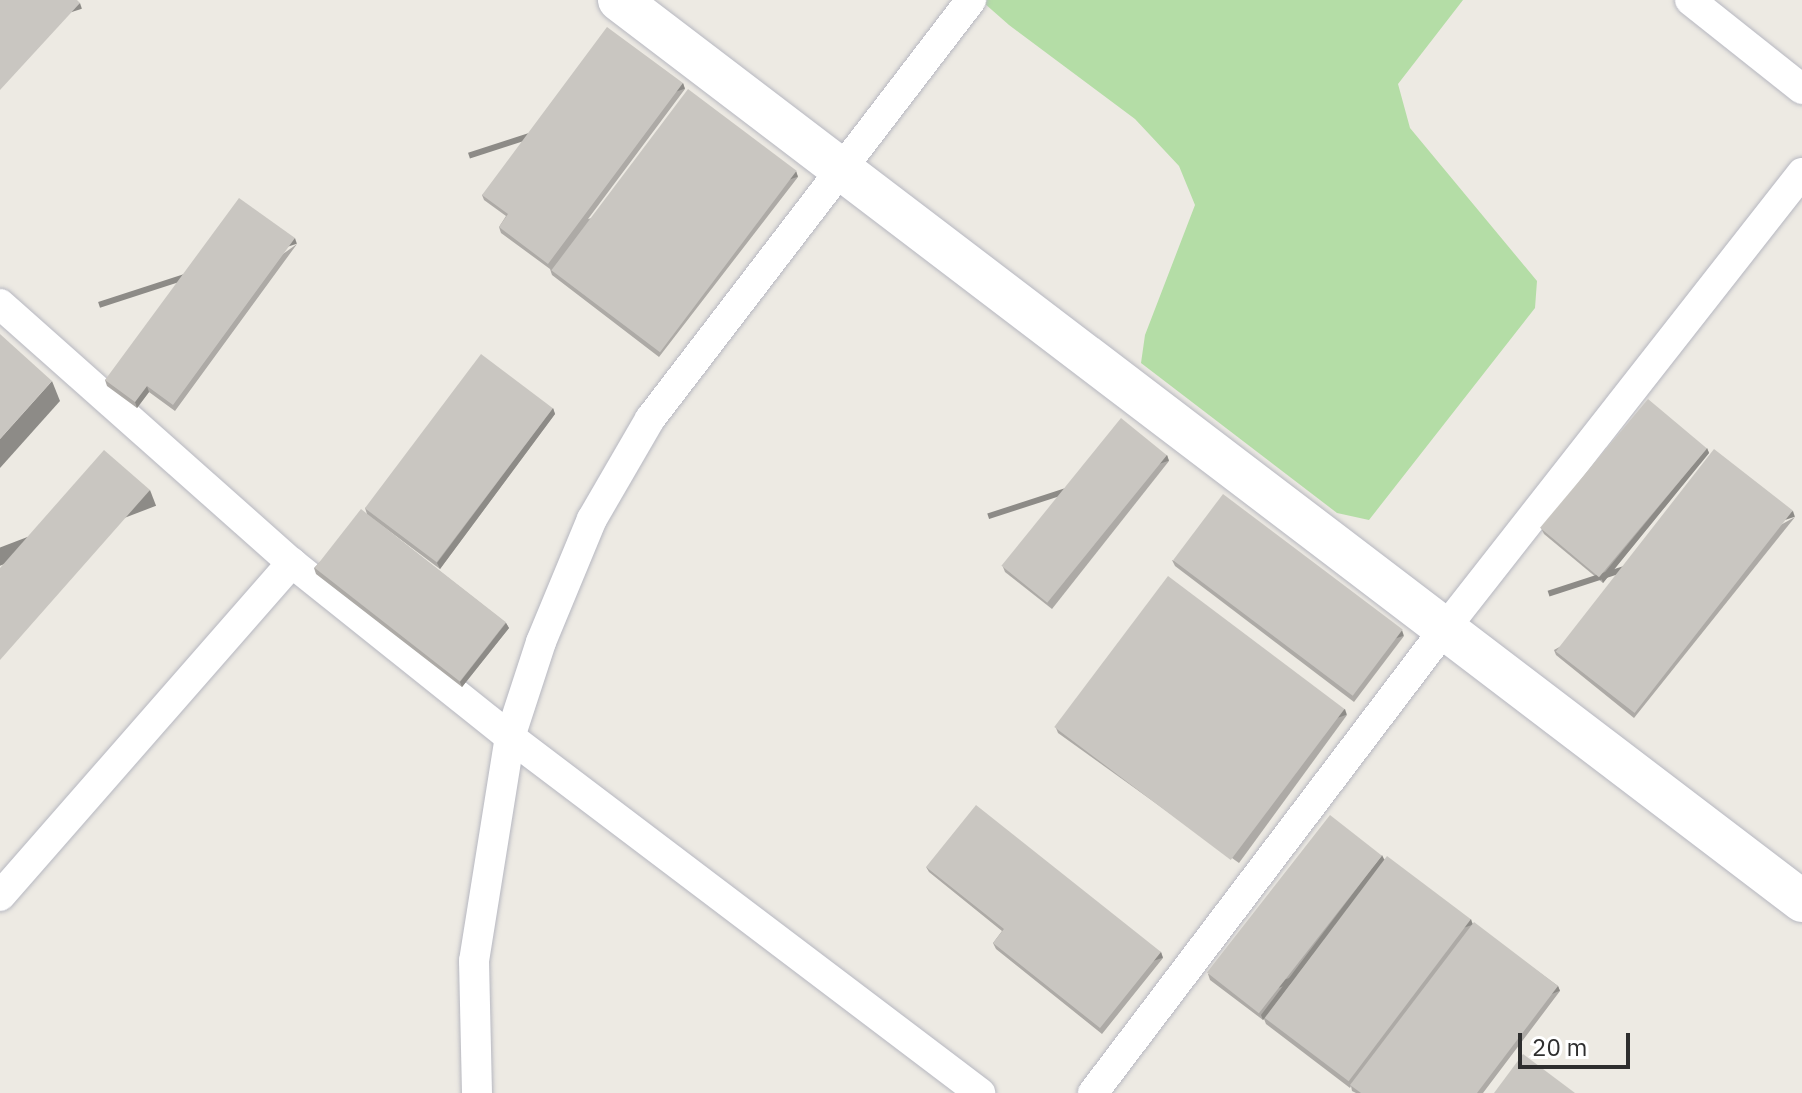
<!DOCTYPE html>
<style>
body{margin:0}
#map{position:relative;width:1802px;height:1093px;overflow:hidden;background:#edeae3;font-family:"IBM Plex Sans",sans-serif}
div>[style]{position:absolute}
.green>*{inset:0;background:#b4dda6}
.roads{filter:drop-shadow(0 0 2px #b6b7c0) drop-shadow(0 0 2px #b6b7c0)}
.street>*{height:30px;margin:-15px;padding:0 15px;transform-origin:15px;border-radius:15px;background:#fff}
.secondary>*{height:42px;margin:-21px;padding:0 21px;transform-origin:21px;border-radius:21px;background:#fff}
.wall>*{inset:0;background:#adaaa6}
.shaded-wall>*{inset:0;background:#8d8b87;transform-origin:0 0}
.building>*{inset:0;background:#c9c6c1;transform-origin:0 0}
span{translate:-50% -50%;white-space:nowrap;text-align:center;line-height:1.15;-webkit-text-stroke:8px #fff;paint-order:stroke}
.scale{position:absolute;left:1518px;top:1033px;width:112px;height:36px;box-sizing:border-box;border:4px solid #2e2e2e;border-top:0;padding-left:10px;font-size:24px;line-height:28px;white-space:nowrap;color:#2e2e2e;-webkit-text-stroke:6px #fff;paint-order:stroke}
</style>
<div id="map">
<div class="green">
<div style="clip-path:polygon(987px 0,1463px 0,1398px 84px,1410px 128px,1537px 281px,1535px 308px,1369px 520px,1337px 513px,1141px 363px,1145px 335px,1195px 205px,1179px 166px,1135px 119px,1009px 25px,984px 3px)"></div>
</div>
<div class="roads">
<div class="street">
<div style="left:1690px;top:0;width:143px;rotate:38.5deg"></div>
<div style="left:0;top:304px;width:390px;rotate:41.6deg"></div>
<div style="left:292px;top:563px;width:279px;rotate:38.6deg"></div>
<div style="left:510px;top:737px;width:590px;rotate:37.14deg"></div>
<div style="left:0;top:896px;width:443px;rotate:-48.8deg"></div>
<div style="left:477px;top:1093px;width:132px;rotate:-91.3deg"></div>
<div style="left:474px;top:961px;width:227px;rotate:-80.9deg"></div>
<div style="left:510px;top:737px;width:100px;rotate:-71.9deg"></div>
<div style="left:541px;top:642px;width:133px;rotate:-67.5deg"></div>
<div style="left:592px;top:519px;width:116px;rotate:-59.9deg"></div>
<div style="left:650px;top:419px;width:528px;rotate:-52.54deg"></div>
<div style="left:1093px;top:1093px;width:580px;rotate:-52.85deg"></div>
<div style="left:1443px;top:631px;width:582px;rotate:-51.91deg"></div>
</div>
<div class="secondary">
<div style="left:619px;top:0;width:1487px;rotate:37.29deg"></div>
</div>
</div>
<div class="wall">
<div style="clip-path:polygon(683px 83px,685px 89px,588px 219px,796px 171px,798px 177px,659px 357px,552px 275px,550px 269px,501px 233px,499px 227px,506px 216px,484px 200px,482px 195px)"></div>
<div style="clip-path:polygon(297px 244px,175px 411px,149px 392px,137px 408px,107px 386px,105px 380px)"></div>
<div style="clip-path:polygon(553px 408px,555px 414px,440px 569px,372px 518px,506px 623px,509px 628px,462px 687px,316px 574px,314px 568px,367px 514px,365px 508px)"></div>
<div style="clip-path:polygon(1707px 448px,1709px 453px,1603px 583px,1544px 534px,1541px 528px)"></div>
<div style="clip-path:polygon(1167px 455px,1169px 461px,1052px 609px,1005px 572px,1003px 567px)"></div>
<div style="clip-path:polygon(1795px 517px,1634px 718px,1556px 655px,1554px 650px)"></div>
<div style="clip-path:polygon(1172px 560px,1404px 636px,1354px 702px,1175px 566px)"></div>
<div style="clip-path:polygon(1347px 715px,1239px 863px,1058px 733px,1056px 728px)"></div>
<div style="clip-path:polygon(1384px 859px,1558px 986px,1560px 991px,1483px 1093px,1356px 1093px,1352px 1091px,1351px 1086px,1350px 1088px,1266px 1024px,1264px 1019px,1263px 1020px,1210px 980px,1208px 974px)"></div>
<div style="clip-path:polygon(926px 867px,1161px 952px,1163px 958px,1102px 1034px,996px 949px,993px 943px,1002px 931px,929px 872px)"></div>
</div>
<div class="shaded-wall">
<div style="left:80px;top:3px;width:6px;height:118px;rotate:72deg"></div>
<div style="left:683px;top:83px;width:6px;height:226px;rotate:72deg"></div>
<div style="left:796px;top:171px;width:6px;height:227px;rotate:72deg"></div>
<div style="left:295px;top:238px;width:6px;height:207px;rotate:72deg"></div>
<div style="clip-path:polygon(52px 381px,60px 401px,0 468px,0 439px)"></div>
<div style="clip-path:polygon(147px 386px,149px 392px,137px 408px,135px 402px)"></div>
<div style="clip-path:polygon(553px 408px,555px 414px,440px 569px,437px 563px)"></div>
<div style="clip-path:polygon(1707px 448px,1709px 453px,1603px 583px,1601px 577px)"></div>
<div style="left:1167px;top:455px;width:6px;height:189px;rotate:72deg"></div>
<div style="left:150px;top:490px;width:17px;height:227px;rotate:69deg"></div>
<div style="left:1793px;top:511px;width:6px;height:258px;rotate:72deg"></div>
<div style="clip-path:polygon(506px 623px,509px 628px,462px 687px,460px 682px)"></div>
<div style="left:1402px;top:630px;width:6px;height:83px;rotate:72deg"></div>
<div style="left:1345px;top:709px;width:6px;height:183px;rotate:72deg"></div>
<div style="clip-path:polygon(1382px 855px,1385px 861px,1263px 1020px,1261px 1015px)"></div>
<div style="left:1471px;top:919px;width:6px;height:204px;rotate:72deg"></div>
<div style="left:1161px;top:952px;width:6px;height:97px;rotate:72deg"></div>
<div style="left:1558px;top:986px;width:5px;height:134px;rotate:68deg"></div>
</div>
<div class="building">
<div style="clip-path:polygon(0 0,77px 0,80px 3px,0 90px)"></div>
<div style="clip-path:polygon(607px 27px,683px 83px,548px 264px,499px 227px,508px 214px,482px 195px)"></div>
<div style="left:688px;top:89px;width:136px;height:227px;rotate:37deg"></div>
<div style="clip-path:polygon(239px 198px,295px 238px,173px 405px,147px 386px,135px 402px,105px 380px)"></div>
<div style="clip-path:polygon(0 334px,52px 381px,0 439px)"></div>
<div style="left:481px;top:354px;width:90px;height:193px;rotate:37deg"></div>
<div style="left:1648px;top:399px;width:77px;height:168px;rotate:40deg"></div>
<div style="left:1121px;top:418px;width:59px;height:190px;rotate:39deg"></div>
<div style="left:1714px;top:449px;width:100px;height:257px;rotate:38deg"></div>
<div style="clip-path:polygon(104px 450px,150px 490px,0 660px,0 568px)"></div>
<div style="left:1223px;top:494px;width:225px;height:83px;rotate:37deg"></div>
<div style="left:361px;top:509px;width:184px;height:75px;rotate:38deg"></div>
<div style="left:1168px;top:576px;width:221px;height:189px;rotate:37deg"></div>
<div style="clip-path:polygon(976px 805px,1161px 952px,1100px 1028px,993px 943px,1004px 929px,926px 867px)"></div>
<div style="left:1330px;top:815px;width:66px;height:200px;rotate:38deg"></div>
<div style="left:1387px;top:856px;width:105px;height:203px;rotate:37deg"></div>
<div style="clip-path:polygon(1474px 922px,1558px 986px,1477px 1093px,1361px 1093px,1350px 1085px)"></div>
<div style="clip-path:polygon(1523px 1054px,1575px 1093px,1494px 1093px)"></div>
</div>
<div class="scale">20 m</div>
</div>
